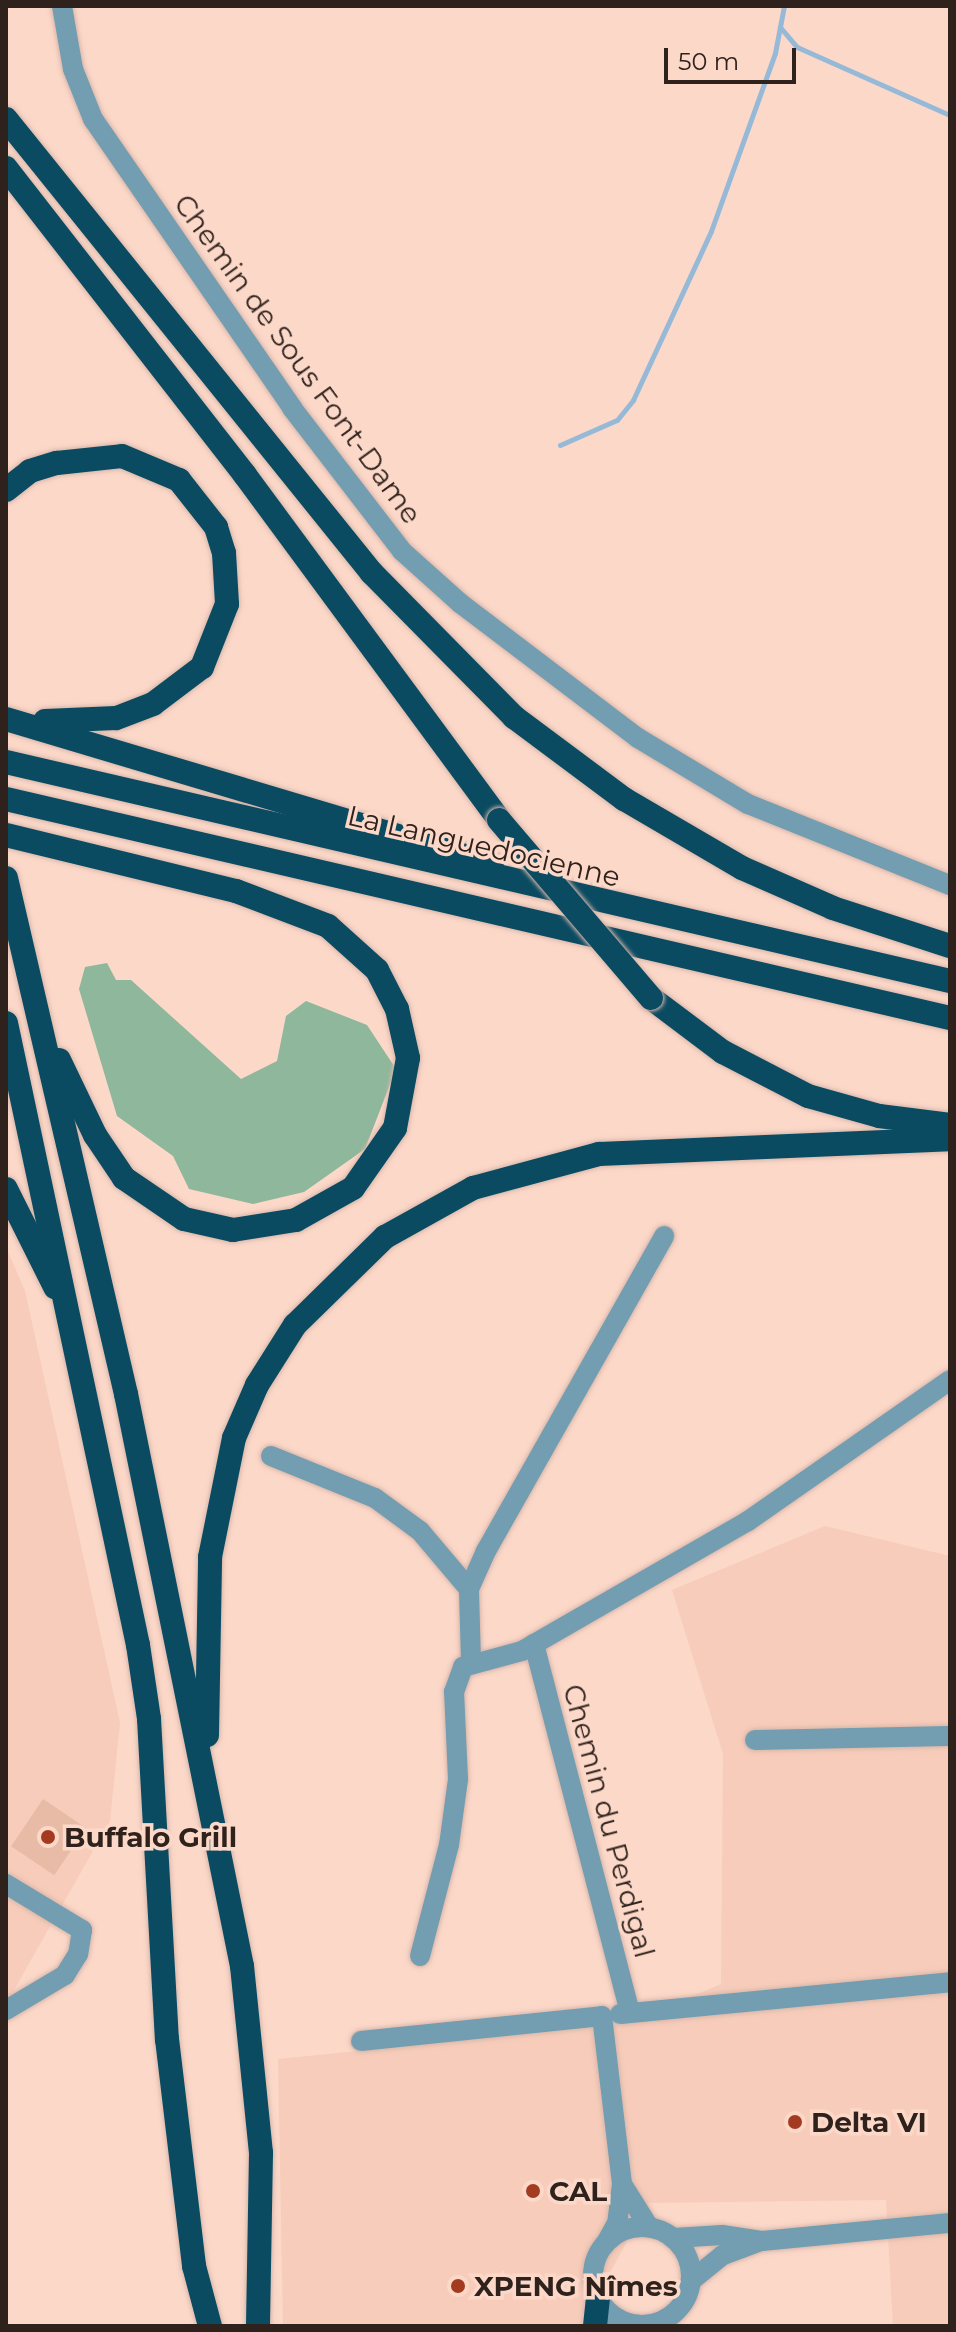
<!DOCTYPE html>
<meta charset="utf-8">
<style>
body{margin:0}
#map{position:relative;width:956px;height:2332px;overflow:hidden;background:#fcd8c9;font-family:Montserrat,sans-serif}
div>[style]{position:absolute}
.built>*{inset:0;background:#f7ccba}
.forest>*{inset:0;background:#8eb79b}
.stream>*{height:5px;margin:-2.5px;padding:0 2.5px;transform-origin:2.5px;border-radius:2.5px;background:#96b9d8}
.building>*{inset:0;background:#e8bba7;transform-origin:0 0}
.roads{filter:drop-shadow(0 0 2px #d7b7aa) drop-shadow(0 0 2px #d7b7aa)}
.minor>*{height:20px;margin:-10px;padding:0 10px;transform-origin:10px;border-radius:10px;background:#739db1}
.minor>.ring{margin:-10px;padding:0;box-sizing:content-box;background:none;border:20px solid #739db1;border-radius:50%}
.tertiary>*{height:20px;margin:-10px;padding:0 10px;transform-origin:10px;border-radius:10px;background:#739db1}
.motorway>*{height:24px;margin:-12px;padding:0 12px;transform-origin:12px;border-radius:12px;background:#0a4b62}
.bridges{filter:drop-shadow(0 0 2px #d7b7aa) drop-shadow(0 0 2px #d7b7aa)}
.motorway-bridge>*{height:24px;margin:-12px;padding:0 12px;transform-origin:12px;border-radius:12px;background:#0a4b62}
.dots>*{width:22px;height:22px;translate:-50% -50%;box-sizing:border-box;border:4px solid #fcd8c9;border-radius:50%}
span{translate:-50% -50%;white-space:nowrap;text-align:center;line-height:1.15;-webkit-text-stroke:7px #fcd8c9;paint-order:stroke}
.street-label{font-size:28px;color:#2f221c}
.poi-label{font-size:28px;color:#2f221c;font-weight:700}
.left{translate:0 -50%;text-align:left}
.frame{position:absolute;inset:0;border:8px solid #2f221c;pointer-events:none}
.scale{position:absolute;left:664px;top:48px;width:132px;height:36px;box-sizing:border-box;border:4px solid #2f221c;border-top:0;padding-left:10px;font-size:24px;line-height:28px;white-space:nowrap;color:#2f221c;-webkit-text-stroke:6px #fcd8c9;paint-order:stroke}
</style>
<div id="map">
<div class="built">
<div style="clip-path:polygon(6px 1247px,25px 1291px,120px 1723px,110px 1821px,6px 2004px)"></div>
<div style="clip-path:polygon(825px 1526px,950px 1556px,950px 2326px,893px 2326px,886px 2200px,648px 2203px,581px 2326px,283px 2326px,278px 2059px,626px 2024px,721px 1984px,723px 1754px,672px 1590px)"></div>
</div>
<div class="forest">
<div style="clip-path:polygon(107px 963px,116px 980px,131px 980px,241px 1079px,277px 1061px,286px 1016px,306px 1001px,367px 1025px,396px 1069px,365px 1149px,304px 1192px,253px 1204px,189px 1189px,173px 1156px,117px 1116px,79px 989px,85px 967px)"></div>
</div>
<div class="stream">
<div style="left:780px;top:27px;width:26px;rotate:50deg"></div>
<div style="left:797px;top:47px;width:167px;rotate:24deg"></div>
<div style="left:560px;top:445px;width:62px;rotate:-23.7deg"></div>
<div style="left:617px;top:420px;width:26px;rotate:-51deg"></div>
<div style="left:633px;top:400px;width:186px;rotate:-65.2deg"></div>
<div style="left:711px;top:231px;width:189px;rotate:-70.2deg"></div>
<div style="left:775px;top:53px;width:48px;rotate:-79.2deg"></div>
</div>
<div class="building">
<div style="left:43px;top:1799px;width:52px;height:57px;rotate:34deg"></div>
</div>
<div class="roads">
<div class="minor">
<div style="left:271px;top:1456px;width:112px;rotate:22deg"></div>
<div style="left:375px;top:1498px;width:56px;rotate:36.3deg"></div>
<div style="left:420px;top:1531px;width:76px;rotate:49.8deg"></div>
<div style="left:534px;top:1644px;width:380px;rotate:75.4deg"></div>
<div style="left:471px;top:1662px;width:73px;rotate:-91.6deg"></div>
<div style="left:469px;top:1589px;width:42px;rotate:-65.9deg"></div>
<div style="left:486px;top:1551px;width:362px;rotate:-60.5deg"></div>
<div style="left:755px;top:1740px;width:195px;rotate:-1.2deg"></div>
<div style="left:6px;top:1884px;width:89px;rotate:31.2deg"></div>
<div style="left:82px;top:1930px;width:24px;rotate:99deg"></div>
<div style="left:78px;top:1954px;width:25px;rotate:122deg"></div>
<div style="left:65px;top:1975px;width:69px;rotate:149.3deg"></div>
<div style="left:420px;top:1956px;width:115px;rotate:-75.4deg"></div>
<div style="left:449px;top:1845px;width:67px;rotate:-82.2deg"></div>
<div style="left:458px;top:1779px;width:87px;rotate:-92.6deg"></div>
<div style="left:454px;top:1692px;width:27px;rotate:-70deg"></div>
<div style="left:463px;top:1667px;width:61px;rotate:-15.2deg"></div>
<div style="left:522px;top:1651px;width:261px;rotate:-29.9deg"></div>
<div style="left:748px;top:1521px;width:246px;rotate:-34.9deg"></div>
<div style="left:620px;top:2014px;width:332px;rotate:-5.5deg"></div>
<div style="left:361px;top:2041px;width:242px;rotate:-5.9deg"></div>
<div style="left:602px;top:2016px;width:169px;rotate:83.2deg"></div>
<div style="left:622px;top:2184px;width:39px;rotate:97deg"></div>
<div style="left:617px;top:2223px;width:21px;rotate:119deg"></div>
<div style="left:622px;top:2184px;width:51px;rotate:57.9deg"></div>
<div class="ring" style="left:593px;top:2227px;width:78px;height:78px"></div>
<div style="left:674px;top:2238px;width:48px;rotate:-3.6deg"></div>
<div style="left:722px;top:2235px;width:40px;rotate:8.5deg"></div>
<div style="left:762px;top:2241px;width:189px;rotate:-5.5deg"></div>
<div style="left:692px;top:2280px;width:40px;rotate:-39deg"></div>
<div style="left:723px;top:2255px;width:40px;rotate:-20.2deg"></div>
</div>
<div class="tertiary">
<div style="left:62px;top:6px;width:64px;rotate:80.1deg"></div>
<div style="left:73px;top:69px;width:54px;rotate:68.2deg"></div>
<div style="left:93px;top:119px;width:351px;rotate:55.4deg"></div>
<div style="left:292px;top:408px;width:180px;rotate:52.4deg"></div>
<div style="left:402px;top:551px;width:78px;rotate:41.9deg"></div>
<div style="left:460px;top:603px;width:223px;rotate:37.2deg"></div>
<div style="left:638px;top:738px;width:128px;rotate:31deg"></div>
<div style="left:748px;top:804px;width:218px;rotate:21.9deg"></div>
</div>
<div class="motorway">
<div style="left:6px;top:119px;width:583px;rotate:51.13deg"></div>
<div style="left:372px;top:573px;width:202px;rotate:45.4deg"></div>
<div style="left:514px;top:717px;width:137px;rotate:36.7deg"></div>
<div style="left:624px;top:799px;width:137px;rotate:30.3deg"></div>
<div style="left:742px;top:868px;width:99px;rotate:23.7deg"></div>
<div style="left:833px;top:908px;width:123px;rotate:18deg"></div>
<div style="left:6px;top:168px;width:389px;rotate:52.1deg"></div>
<div style="left:245px;top:475px;width:428px;rotate:53.6deg"></div>
<div style="left:6px;top:490px;width:31px;rotate:-38deg"></div>
<div style="left:30px;top:471px;width:28px;rotate:-17deg"></div>
<div style="left:57px;top:463px;width:65px;rotate:-6.1deg"></div>
<div style="left:122px;top:456px;width:62px;rotate:22.8deg"></div>
<div style="left:179px;top:480px;width:60px;rotate:51.8deg"></div>
<div style="left:216px;top:527px;width:27px;rotate:73deg"></div>
<div style="left:224px;top:553px;width:51px;rotate:86.6deg"></div>
<div style="left:227px;top:604px;width:68px;rotate:111.6deg"></div>
<div style="left:202px;top:667px;width:61px;rotate:142.9deg"></div>
<div style="left:153px;top:704px;width:40px;rotate:159deg"></div>
<div style="left:116px;top:718px;width:71px;rotate:177.6deg"></div>
<div style="left:6px;top:719px;width:507px;rotate:16.61deg"></div>
<div style="left:6px;top:762px;width:969px;rotate:13.06deg"></div>
<div style="left:6px;top:799px;width:969px;rotate:13.06deg"></div>
<div style="left:6px;top:835px;width:237px;rotate:13.7deg"></div>
<div style="left:236px;top:891px;width:98px;rotate:20.8deg"></div>
<div style="left:328px;top:926px;width:66px;rotate:41.9deg"></div>
<div style="left:377px;top:970px;width:44px;rotate:62.9deg"></div>
<div style="left:397px;top:1009px;width:50px;rotate:77.3deg"></div>
<div style="left:408px;top:1058px;width:71px;rotate:100.5deg"></div>
<div style="left:395px;top:1128px;width:73px;rotate:125deg"></div>
<div style="left:353px;top:1188px;width:65px;rotate:150.7deg"></div>
<div style="left:296px;top:1220px;width:64px;rotate:171deg"></div>
<div style="left:233px;top:1230px;width:50px;rotate:-167.3deg"></div>
<div style="left:184px;top:1219px;width:73px;rotate:-145.7deg"></div>
<div style="left:124px;top:1178px;width:52px;rotate:-124deg"></div>
<div style="left:95px;top:1135px;width:83px;rotate:-115.6deg"></div>
<div style="left:6px;top:878px;width:530px;rotate:76.91deg"></div>
<div style="left:126px;top:1394px;width:584px;rotate:78.54deg"></div>
<div style="left:242px;top:1966px;width:188px;rotate:84.2deg"></div>
<div style="left:261px;top:2153px;width:173px;rotate:91deg"></div>
<div style="left:651px;top:998px;width:90px;rotate:36.9deg"></div>
<div style="left:723px;top:1052px;width:96px;rotate:27.4deg"></div>
<div style="left:808px;top:1096px;width:74px;rotate:15.7deg"></div>
<div style="left:879px;top:1116px;width:72px;rotate:7.2deg"></div>
<div style="left:6px;top:1023px;width:636px;rotate:78.02deg"></div>
<div style="left:138px;top:1645px;width:75px;rotate:81.5deg"></div>
<div style="left:149px;top:1719px;width:321px;rotate:86.8deg"></div>
<div style="left:167px;top:2039px;width:229px;rotate:83.2deg"></div>
<div style="left:194px;top:2266px;width:62px;rotate:75.1deg"></div>
<div style="left:6px;top:1189px;width:110px;rotate:63.4deg"></div>
<div style="left:207px;top:1735px;width:178px;rotate:-89deg"></div>
<div style="left:210px;top:1557px;width:121px;rotate:-78.6deg"></div>
<div style="left:234px;top:1438px;width:58px;rotate:-66.5deg"></div>
<div style="left:257px;top:1385px;width:71px;rotate:-57.7deg"></div>
<div style="left:295px;top:1325px;width:126px;rotate:-44.4deg"></div>
<div style="left:385px;top:1237px;width:101px;rotate:-29.1deg"></div>
<div style="left:473px;top:1188px;width:131px;rotate:-15.1deg"></div>
<div style="left:599px;top:1154px;width:351px;rotate:-2.4deg"></div>
<div style="left:595px;top:2326px;width:28px;rotate:-84deg"></div>
</div>
</div>
<div class="bridges">
<div class="motorway-bridge">
<div style="left:499px;top:820px;width:234px;rotate:49.5deg"></div>
</div>
</div>
<div class="dots">
<div style="left:48px;top:1837px;background:#a33b20"></div>
<div style="left:795px;top:2122px;background:#a33b20"></div>
<div style="left:533px;top:2191px;background:#a33b20"></div>
<div style="left:458px;top:2286px;background:#a33b20"></div>
</div>
<div class="street-label">
<span style="left:298px;top:359px;rotate:54deg">Chemin de Sous Font-Dame</span>
<span style="left:484px;top:846px;rotate:13deg">La Languedocienne</span>
<span style="left:609px;top:1821px;rotate:75deg">Chemin du Perdigal</span>
</div>
<div class="poi-label">
<span class="left" style="left:64px;top:1837px">Buffalo Grill</span>
<span class="left" style="left:811px;top:2122px">Delta VI</span>
<span class="left" style="left:549px;top:2191px">CAL</span>
<span class="left" style="left:474px;top:2286px">XPENG Nîmes</span>
</div>
<div class="frame"></div>
<div class="scale">50 m</div>
</div>
